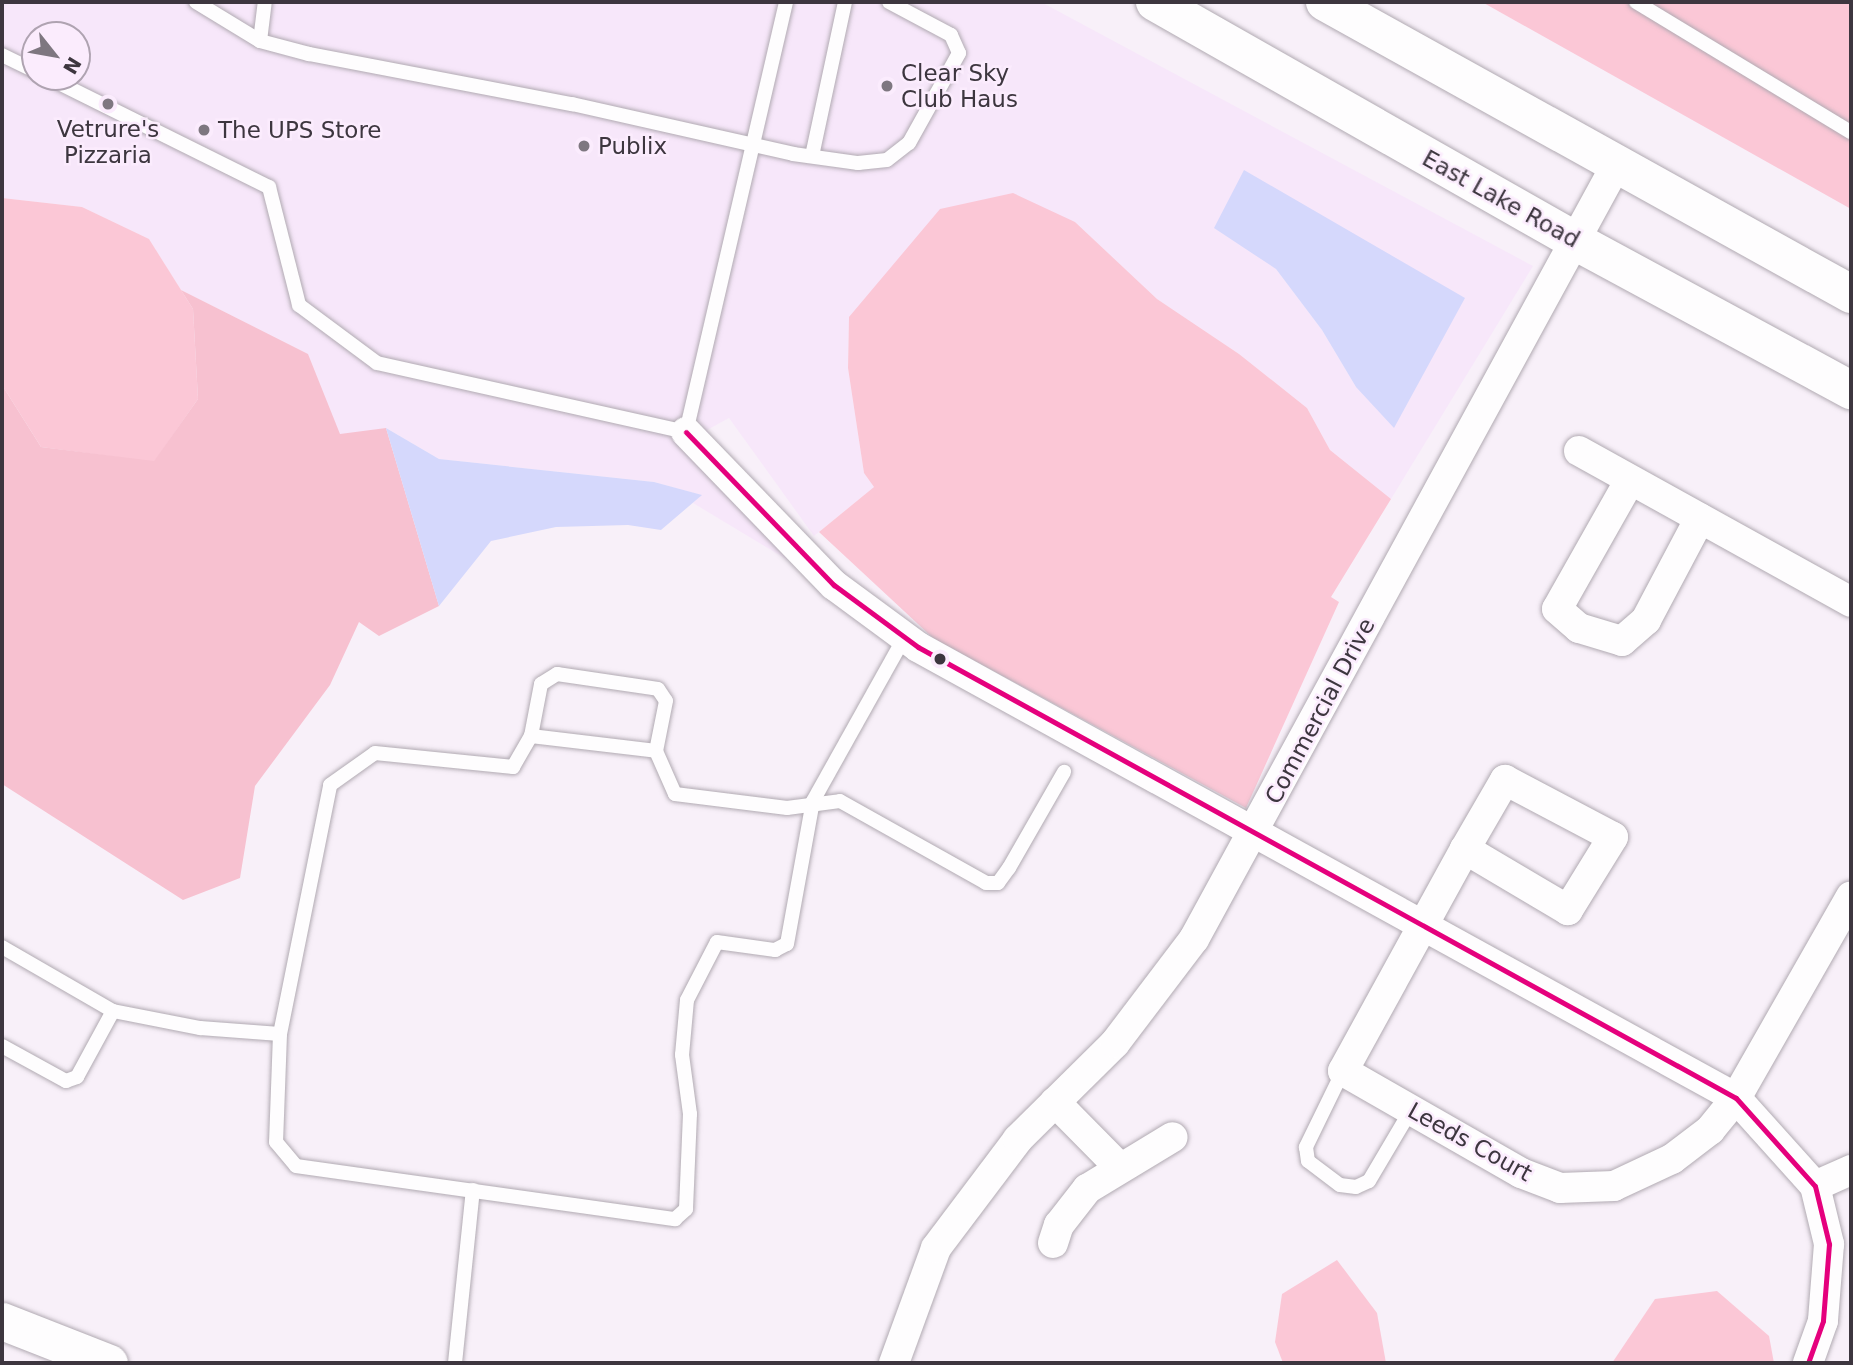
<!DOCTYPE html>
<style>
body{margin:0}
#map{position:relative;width:1853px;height:1365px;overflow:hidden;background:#f8f0f9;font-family:"DejaVu Sans",sans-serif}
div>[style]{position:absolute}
.built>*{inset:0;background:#f7e7fa}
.green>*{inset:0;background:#fbc7d6}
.forest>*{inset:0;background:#f7c1d0}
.water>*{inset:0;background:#d5d8fc}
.roads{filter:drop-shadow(0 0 2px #b1aab2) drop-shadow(0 0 2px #b1aab2)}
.service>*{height:14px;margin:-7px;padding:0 7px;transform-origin:7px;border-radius:7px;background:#fefdfe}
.minor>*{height:30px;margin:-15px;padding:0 15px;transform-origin:15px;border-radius:15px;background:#fefdfe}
.tertiary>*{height:37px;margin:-18.5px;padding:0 18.5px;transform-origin:18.5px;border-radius:18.5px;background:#fefdfe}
.primary>*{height:38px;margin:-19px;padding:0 19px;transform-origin:19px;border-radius:19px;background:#fefdfe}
.bus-1>*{height:5px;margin:-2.5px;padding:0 2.5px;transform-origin:2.5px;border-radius:2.5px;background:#e5007d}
.dots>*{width:19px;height:19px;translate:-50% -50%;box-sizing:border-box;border:4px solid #fbecfd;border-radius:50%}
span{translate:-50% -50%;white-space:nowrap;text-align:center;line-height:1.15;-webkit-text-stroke:5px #fbecfd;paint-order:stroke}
.poi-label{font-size:23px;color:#3d363f}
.left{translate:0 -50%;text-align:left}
.street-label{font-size:23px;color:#3d363f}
.frame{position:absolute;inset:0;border:4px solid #3d363f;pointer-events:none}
.north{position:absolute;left:21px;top:21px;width:70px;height:70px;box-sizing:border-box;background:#fbecfd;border:2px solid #afa3b1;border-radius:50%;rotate:121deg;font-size:19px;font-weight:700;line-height:28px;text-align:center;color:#3d363f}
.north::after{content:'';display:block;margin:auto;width:24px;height:32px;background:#7e7780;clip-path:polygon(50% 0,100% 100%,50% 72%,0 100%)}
</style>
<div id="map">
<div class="built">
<div style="clip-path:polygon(evenodd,2px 2px,1041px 2px,1533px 266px,1391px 499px,1330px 450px,1307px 408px,1239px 354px,1157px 299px,1075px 222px,849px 317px,848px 368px,864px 473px,874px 487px,814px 536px,729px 418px,707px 430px,794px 552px,786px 559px,693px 503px,701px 495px,654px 482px,439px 459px,386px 428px,340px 435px,308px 354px,181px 290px,149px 239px,82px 207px,2px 198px,2px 2px,35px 35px,77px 35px,77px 77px,35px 77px,35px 35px,2px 2px,1276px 269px,1464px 298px,1356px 387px,1322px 330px,1276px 269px)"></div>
</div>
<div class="green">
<div style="clip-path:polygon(1482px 2px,1851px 2px,1851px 209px)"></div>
<div style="clip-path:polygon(1013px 193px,1075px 222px,1157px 299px,1239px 354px,1307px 408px,1330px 450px,1391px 499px,1331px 597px,1339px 602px,1246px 808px,933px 638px,819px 532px,874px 487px,864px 473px,848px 368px,849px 317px,940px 209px)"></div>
<div style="clip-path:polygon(2px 198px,82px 207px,149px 239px,193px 309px,198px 399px,154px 462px,41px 447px,2px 385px)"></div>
<div style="clip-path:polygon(1337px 1260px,1377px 1313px,1386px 1363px,1283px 1363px,1275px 1342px,1282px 1294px)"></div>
<div style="clip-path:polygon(1717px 1291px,1769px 1336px,1774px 1363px,1612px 1363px,1655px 1299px)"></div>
</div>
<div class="forest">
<div style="clip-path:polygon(181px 290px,308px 354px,340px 434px,386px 428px,439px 606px,379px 636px,359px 622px,330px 685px,255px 786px,240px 878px,183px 900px,2px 784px,2px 385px,41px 447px,154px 461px,198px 399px,193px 309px)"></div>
</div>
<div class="water">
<div style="clip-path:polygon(1244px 170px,1465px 298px,1394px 428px,1356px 387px,1322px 330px,1276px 269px,1214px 228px)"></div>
<div style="clip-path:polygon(386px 428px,439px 459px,654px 482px,702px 495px,661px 530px,628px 525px,556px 527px,491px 541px,439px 606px)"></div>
</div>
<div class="roads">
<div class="service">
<div style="left:196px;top:2px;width:75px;rotate:31.4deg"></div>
<div style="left:260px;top:41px;width:51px;rotate:14.9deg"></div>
<div style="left:309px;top:54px;width:268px;rotate:10.8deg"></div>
<div style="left:572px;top:104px;width:227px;rotate:12.7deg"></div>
<div style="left:793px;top:154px;width:66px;rotate:7.9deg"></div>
<div style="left:858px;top:163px;width:29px;rotate:-6deg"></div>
<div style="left:887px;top:160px;width:28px;rotate:-38deg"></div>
<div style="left:909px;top:143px;width:103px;rotate:-60.9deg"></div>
<div style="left:959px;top:53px;width:20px;rotate:-114deg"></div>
<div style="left:951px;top:35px;width:70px;rotate:-152deg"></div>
<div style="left:1636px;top:2px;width:251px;rotate:31.2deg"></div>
<div style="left:260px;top:41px;width:39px;rotate:-83deg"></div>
<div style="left:2px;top:55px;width:37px;rotate:26deg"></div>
<div style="left:47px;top:77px;width:248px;rotate:26.4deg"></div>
<div style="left:269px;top:187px;width:122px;rotate:75.7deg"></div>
<div style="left:299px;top:305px;width:97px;rotate:36.6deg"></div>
<div style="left:377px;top:363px;width:317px;rotate:12.6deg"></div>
<div style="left:686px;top:432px;width:441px;rotate:-76.9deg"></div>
<div style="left:812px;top:156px;width:157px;rotate:-77.9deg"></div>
<div style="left:531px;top:736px;width:53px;rotate:-79.1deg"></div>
<div style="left:541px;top:684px;width:19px;rotate:-32deg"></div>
<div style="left:557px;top:674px;width:102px;rotate:8.4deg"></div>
<div style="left:658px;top:689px;width:14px;rotate:56deg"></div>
<div style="left:666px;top:701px;width:51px;rotate:101.3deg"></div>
<div style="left:2px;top:947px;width:128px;rotate:30deg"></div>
<div style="left:113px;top:1011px;width:89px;rotate:11.1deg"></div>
<div style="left:200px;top:1028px;width:80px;rotate:4.3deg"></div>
<div style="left:280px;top:1034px;width:108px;rotate:92.1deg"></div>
<div style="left:276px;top:1142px;width:31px;rotate:50deg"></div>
<div style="left:296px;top:1166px;width:383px;rotate:8deg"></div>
<div style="left:675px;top:1219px;width:15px;rotate:-42deg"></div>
<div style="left:686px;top:1209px;width:95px;rotate:-87.6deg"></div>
<div style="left:690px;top:1114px;width:60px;rotate:-97.7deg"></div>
<div style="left:682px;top:1055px;width:55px;rotate:-84.8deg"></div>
<div style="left:687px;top:1000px;width:65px;rotate:-62.7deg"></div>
<div style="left:717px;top:942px;width:59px;rotate:7.9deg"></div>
<div style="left:775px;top:950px;width:13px;rotate:-27deg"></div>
<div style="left:787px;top:944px;width:145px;rotate:-79.7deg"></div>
<div style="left:813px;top:801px;width:187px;rotate:-60.8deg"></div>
<div style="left:280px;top:1034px;width:254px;rotate:-78.6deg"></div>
<div style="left:330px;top:785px;width:55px;rotate:-35.4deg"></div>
<div style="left:375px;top:753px;width:139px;rotate:5.8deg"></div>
<div style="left:513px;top:767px;width:36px;rotate:-60deg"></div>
<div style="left:531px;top:736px;width:126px;rotate:6.8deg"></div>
<div style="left:656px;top:751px;width:47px;rotate:66.2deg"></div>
<div style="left:675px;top:794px;width:113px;rotate:7.1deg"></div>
<div style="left:787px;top:808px;width:53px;rotate:-7.5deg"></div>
<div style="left:840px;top:801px;width:167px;rotate:29.3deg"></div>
<div style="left:986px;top:883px;width:12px"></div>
<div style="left:998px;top:883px;width:19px;rotate:-54deg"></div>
<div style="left:1009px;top:868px;width:111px;rotate:-60.2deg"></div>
<div style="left:2px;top:1046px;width:73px;rotate:28.7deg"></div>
<div style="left:66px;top:1081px;width:12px;rotate:-20deg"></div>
<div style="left:77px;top:1077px;width:75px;rotate:-61.4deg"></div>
<div style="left:1343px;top:1071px;width:85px;rotate:116deg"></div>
<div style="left:1306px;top:1147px;width:14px;rotate:82deg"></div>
<div style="left:1308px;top:1161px;width:40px;rotate:37deg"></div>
<div style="left:1340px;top:1185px;width:16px;rotate:7deg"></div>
<div style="left:1356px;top:1187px;width:14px;rotate:-25deg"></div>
<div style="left:1369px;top:1181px;width:82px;rotate:-59.4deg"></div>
<div style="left:455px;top:1363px;width:174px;rotate:-84.1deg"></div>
</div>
<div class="minor">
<div style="left:686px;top:432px;width:213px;rotate:46deg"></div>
<div style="left:834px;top:585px;width:104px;rotate:36.4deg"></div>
<div style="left:918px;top:647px;width:934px;rotate:28.87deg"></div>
<div style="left:1736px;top:1098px;width:118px;rotate:48.1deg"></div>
<div style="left:1815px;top:1186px;width:60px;rotate:76.4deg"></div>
<div style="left:1829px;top:1244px;width:77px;rotate:94.5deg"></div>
<div style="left:1823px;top:1321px;width:45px;rotate:109.7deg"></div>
<div style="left:1579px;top:451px;width:311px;rotate:29deg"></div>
<div style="left:1630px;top:480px;width:148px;rotate:119.5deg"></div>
<div style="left:1557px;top:609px;width:29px;rotate:41deg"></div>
<div style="left:1579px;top:628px;width:45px;rotate:16.8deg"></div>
<div style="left:1622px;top:641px;width:32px;rotate:-41deg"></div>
<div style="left:1646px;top:620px;width:115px;rotate:-62.1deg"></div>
<div style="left:1505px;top:780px;width:122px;rotate:27.8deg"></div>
<div style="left:1613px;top:837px;width:86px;rotate:121.7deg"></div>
<div style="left:1568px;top:910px;width:120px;rotate:-149.4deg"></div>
<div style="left:1465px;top:849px;width:80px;rotate:-59.9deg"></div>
<div style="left:1465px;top:849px;width:253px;rotate:118.8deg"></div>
<div style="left:1343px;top:1071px;width:205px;rotate:29.8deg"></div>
<div style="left:1521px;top:1173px;width:42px;rotate:21deg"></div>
<div style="left:1560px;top:1188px;width:54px;rotate:-2.1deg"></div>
<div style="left:1614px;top:1186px;width:64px;rotate:-25deg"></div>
<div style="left:1672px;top:1159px;width:48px;rotate:-37.3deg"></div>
<div style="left:1710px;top:1130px;width:41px;rotate:-50.9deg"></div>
<div style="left:1736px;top:1098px;width:232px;rotate:-60.3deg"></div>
<div style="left:1055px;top:1102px;width:91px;rotate:45.4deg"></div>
<div style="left:1815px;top:1186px;width:39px;rotate:-24deg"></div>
<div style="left:1053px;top:1243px;width:19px;rotate:-72deg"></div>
<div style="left:1059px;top:1225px;width:46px;rotate:-52.1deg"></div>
<div style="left:1087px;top:1189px;width:100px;rotate:-31.2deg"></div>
<div style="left:894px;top:1363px;width:122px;rotate:-69.9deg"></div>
<div style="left:936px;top:1248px;width:136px;rotate:-53deg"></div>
<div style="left:1018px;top:1139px;width:136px;rotate:-44.7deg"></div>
<div style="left:1115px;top:1043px;width:131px;rotate:-52.8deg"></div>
<div style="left:1194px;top:939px;width:879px;rotate:-61.39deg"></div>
</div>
<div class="tertiary">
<div style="left:2px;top:1321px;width:115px;rotate:21.4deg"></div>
</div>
<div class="primary">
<div style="left:1155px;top:2px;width:483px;rotate:29.6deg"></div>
<div style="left:1575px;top:241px;width:314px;rotate:28.4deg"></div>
<div style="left:1325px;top:2px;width:602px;rotate:29.04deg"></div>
</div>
</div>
<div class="bus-1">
<div style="left:686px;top:432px;width:213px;rotate:46deg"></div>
<div style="left:834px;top:585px;width:104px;rotate:36.4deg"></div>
<div style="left:918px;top:647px;width:934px;rotate:28.87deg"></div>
<div style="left:1736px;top:1098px;width:118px;rotate:48.1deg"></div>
<div style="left:1815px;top:1186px;width:60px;rotate:76.4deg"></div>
<div style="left:1829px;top:1244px;width:77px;rotate:94.5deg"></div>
<div style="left:1823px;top:1321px;width:45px;rotate:109.7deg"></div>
</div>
<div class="dots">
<div style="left:887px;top:86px;background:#7e7780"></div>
<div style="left:108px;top:104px;background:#7e7780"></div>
<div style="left:204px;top:130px;background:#7e7780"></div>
<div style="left:584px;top:146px;background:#7e7780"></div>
<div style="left:940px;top:659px;background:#3d363f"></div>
</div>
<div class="poi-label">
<span class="left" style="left:901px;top:86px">Clear Sky<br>Club Haus</span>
<span style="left:108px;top:142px">Vetrure's<br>Pizzaria</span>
<span class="left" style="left:218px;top:130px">The UPS Store</span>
<span class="left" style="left:598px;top:146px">Publix</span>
</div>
<div class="street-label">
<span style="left:1501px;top:199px;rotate:29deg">East Lake Road</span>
<span style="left:1320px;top:711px;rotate:-62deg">Commercial Drive</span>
<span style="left:1470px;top:1142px;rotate:29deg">Leeds Court</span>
</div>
<div class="frame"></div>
<div class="north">N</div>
</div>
